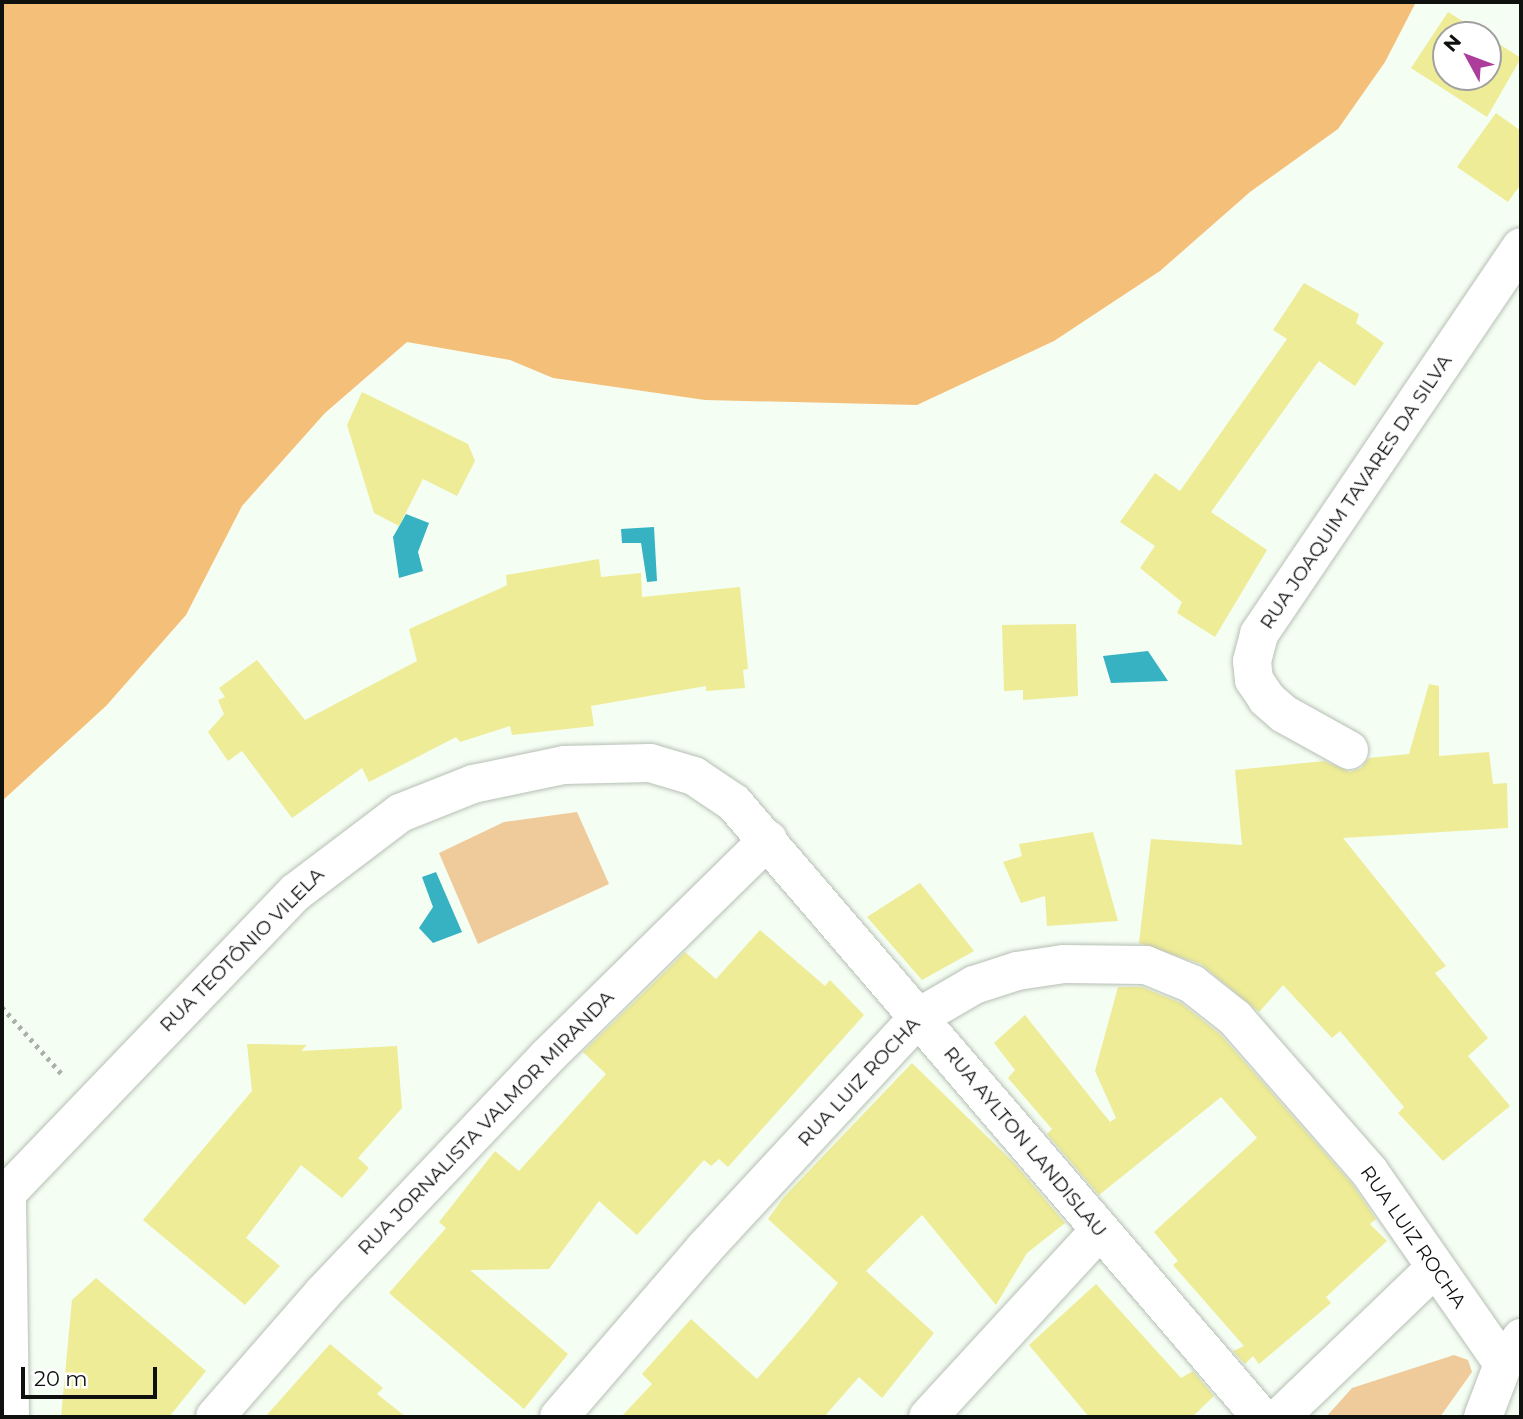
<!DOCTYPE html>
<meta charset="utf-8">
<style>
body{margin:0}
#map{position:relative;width:1523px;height:1419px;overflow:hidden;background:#f5fef3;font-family:Montserrat,sans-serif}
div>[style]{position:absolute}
.green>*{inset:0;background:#efcb9c}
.forest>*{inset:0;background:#f4c079}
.water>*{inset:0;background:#36b2c2}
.building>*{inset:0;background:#eeec96}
.path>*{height:4.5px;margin-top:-2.25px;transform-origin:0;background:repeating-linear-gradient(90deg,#aab1a9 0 3.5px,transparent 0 8.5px)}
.roads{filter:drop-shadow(0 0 2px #b6bfb4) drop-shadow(0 0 2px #b6bfb4)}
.street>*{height:38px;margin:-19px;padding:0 19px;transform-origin:19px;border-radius:19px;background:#fff}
span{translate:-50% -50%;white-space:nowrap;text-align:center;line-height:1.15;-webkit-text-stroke:6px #fff;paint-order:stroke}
.street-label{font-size:19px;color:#0e110e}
.frame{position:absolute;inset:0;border:4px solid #0e110e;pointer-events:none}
.north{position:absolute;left:1432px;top:21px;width:70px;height:70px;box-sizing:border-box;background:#fff;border:2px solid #9fa09f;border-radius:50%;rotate:311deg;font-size:19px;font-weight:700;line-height:28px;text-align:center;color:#0e110e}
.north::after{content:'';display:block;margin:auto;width:24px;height:32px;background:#ac3d9b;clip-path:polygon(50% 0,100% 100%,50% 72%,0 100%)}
.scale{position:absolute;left:21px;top:1367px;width:136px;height:32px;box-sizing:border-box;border:4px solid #0e110e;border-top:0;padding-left:9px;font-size:21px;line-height:24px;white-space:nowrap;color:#0e110e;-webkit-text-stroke:5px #fff;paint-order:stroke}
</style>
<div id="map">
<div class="green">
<div style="clip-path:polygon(577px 812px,609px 884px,478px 944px,439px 853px,504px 822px)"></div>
<div style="clip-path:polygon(1454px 1355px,1468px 1360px,1472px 1372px,1440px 1417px,1326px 1417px,1352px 1388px)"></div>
</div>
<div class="forest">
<div style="clip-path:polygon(2px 2px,1416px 2px,1385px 62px,1338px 129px,1250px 192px,1160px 271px,1054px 341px,917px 405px,705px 400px,553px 378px,510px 360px,407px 342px,325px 413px,242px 506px,186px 615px,106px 706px,2px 801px)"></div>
</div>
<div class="water">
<div style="clip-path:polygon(406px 514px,429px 523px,418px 552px,423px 571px,399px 578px,393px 537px)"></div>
<div style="clip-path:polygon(654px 527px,657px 581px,647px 582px,641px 543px,622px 543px,621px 529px)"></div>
<div style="clip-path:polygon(1148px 651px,1168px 681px,1111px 683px,1103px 656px)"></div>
<div style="clip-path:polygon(436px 872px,462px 932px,433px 943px,419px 928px,433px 907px,422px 877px)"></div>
</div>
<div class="building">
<div style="clip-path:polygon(1448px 12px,1485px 35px,1446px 35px,1446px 77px,1488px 77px,1488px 37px,1521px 58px,1487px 117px,1411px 68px)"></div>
<div style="clip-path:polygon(1496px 113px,1521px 131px,1521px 184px,1508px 202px,1457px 167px)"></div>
<div style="clip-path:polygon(1304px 283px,1359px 314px,1356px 323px,1384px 343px,1355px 386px,1319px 361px,1211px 512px,1267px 550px,1215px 637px,1177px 613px,1182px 602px,1140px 568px,1155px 546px,1120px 522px,1155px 473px,1180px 491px,1287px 339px,1273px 330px)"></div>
<div style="clip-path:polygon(362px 392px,468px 444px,475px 461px,457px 496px,423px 479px,399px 526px,374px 513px,347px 425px)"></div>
<div style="clip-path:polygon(599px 559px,601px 577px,641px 573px,642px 597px,740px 587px,748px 669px,743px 670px,745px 688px,706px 691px,706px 686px,591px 706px,594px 726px,512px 735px,510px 726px,460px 742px,456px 737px,369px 782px,362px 768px,292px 818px,242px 751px,228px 761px,208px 732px,224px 714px,218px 700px,225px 697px,219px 688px,257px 660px,305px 720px,417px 661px,409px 629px,501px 588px,507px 585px,506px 575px)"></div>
<div style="clip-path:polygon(1076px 624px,1078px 696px,1023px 700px,1023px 690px,1004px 691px,1002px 625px)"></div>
<div style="clip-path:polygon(1429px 684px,1439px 686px,1439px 756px,1489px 752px,1493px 784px,1507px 783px,1508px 828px,1343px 838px,1446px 966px,1435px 973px,1488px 1038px,1468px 1056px,1510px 1106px,1443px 1161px,1398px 1113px,1404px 1107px,1340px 1031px,1332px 1038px,1283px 985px,1259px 1012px,1201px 964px,1139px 943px,1151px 839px,1242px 845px,1235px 770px,1324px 761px,1350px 772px,1361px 768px,1369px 758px,1409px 754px)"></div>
<div style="clip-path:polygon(1093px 832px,1118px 921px,1047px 926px,1045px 896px,1021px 903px,1003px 862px,1022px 856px,1019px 844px)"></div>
<div style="clip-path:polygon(920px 883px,974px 951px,922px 980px,867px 917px)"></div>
<div style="clip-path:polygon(760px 930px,825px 986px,830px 980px,864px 1015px,728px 1167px,719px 1159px,711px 1166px,704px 1160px,637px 1235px,599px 1201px,549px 1269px,470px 1270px,568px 1354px,524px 1409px,389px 1293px,446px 1228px,439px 1222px,495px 1151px,519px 1171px,606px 1074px,583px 1052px,685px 952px,716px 979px)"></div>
<div style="clip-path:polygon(1118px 987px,1142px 987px,1181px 1003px,1220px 1034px,1352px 1184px,1376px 1219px,1370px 1224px,1387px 1241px,1326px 1297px,1331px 1303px,1259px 1364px,1253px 1356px,1245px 1364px,1233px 1351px,1244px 1346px,1173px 1265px,1178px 1261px,1154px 1232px,1257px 1138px,1221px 1097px,1099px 1195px,1047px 1134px,1052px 1129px,1008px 1078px,1015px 1070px,994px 1043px,1025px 1015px,1110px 1122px,1116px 1118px,1095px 1071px)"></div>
<div style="clip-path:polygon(247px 1044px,307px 1045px,301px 1051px,397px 1046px,402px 1108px,358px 1158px,369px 1168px,342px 1198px,301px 1165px,246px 1238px,280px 1266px,245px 1305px,143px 1220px,252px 1091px)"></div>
<div style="clip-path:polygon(912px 1063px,1015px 1164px,1065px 1223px,1027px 1253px,996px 1305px,922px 1215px,866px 1271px,934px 1333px,882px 1398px,859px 1377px,824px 1417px,621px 1417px,652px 1384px,642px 1374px,691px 1319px,757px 1379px,805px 1324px,838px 1283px,768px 1219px,784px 1197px)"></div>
<div style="clip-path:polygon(96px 1278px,206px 1371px,169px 1417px,61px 1417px,72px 1300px)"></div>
<div style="clip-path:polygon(1096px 1284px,1181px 1378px,1193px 1371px,1214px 1396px,1192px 1417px,1089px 1417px,1029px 1345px)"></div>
<div style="clip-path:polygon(330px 1344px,383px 1388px,377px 1394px,406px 1417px,265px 1417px)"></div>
</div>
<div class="path">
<div style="left:2px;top:1007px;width:90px;rotate:48.2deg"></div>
</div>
<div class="roads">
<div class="street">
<div style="left:1349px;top:750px;width:74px;rotate:-151deg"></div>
<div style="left:1284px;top:714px;width:23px;rotate:-139deg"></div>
<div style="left:1267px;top:699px;width:23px;rotate:-124deg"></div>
<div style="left:1254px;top:680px;width:19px;rotate:-96deg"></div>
<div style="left:1252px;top:661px;width:28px;rotate:-75deg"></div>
<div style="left:1259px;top:634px;width:467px;rotate:-55.9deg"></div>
<div style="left:10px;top:1417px;width:224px;rotate:-90.8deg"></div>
<div style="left:7px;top:1193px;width:417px;rotate:-46.2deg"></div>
<div style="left:296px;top:892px;width:131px;rotate:-37.2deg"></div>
<div style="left:400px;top:813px;width:79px;rotate:-21.7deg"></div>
<div style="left:473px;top:784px;width:93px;rotate:-11.8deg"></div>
<div style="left:564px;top:765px;width:86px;rotate:-1.3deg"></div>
<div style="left:650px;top:763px;width:46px;rotate:16.5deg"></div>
<div style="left:694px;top:776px;width:48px;rotate:34deg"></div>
<div style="left:734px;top:803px;width:809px;rotate:49.36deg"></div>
<div style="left:215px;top:1417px;width:164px;rotate:-48.9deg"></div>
<div style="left:323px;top:1293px;width:325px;rotate:-46.5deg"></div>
<div style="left:547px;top:1057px;width:310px;rotate:-44.5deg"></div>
<div style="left:559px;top:1417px;width:222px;rotate:-49.2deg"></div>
<div style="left:704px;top:1249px;width:316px;rotate:-47.2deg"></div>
<div style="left:919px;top:1017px;width:64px;rotate:-30.2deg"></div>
<div style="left:974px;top:985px;width:45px;rotate:-18deg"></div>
<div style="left:1017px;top:971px;width:48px;rotate:-8.5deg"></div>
<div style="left:1064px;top:964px;width:82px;rotate:0.7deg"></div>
<div style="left:1146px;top:965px;width:50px;rotate:22.4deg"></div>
<div style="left:1192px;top:984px;width:55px;rotate:38.3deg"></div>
<div style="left:1235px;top:1018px;width:203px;rotate:48.8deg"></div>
<div style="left:1369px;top:1171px;width:235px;rotate:55.2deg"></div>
<div style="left:928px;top:1417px;width:254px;rotate:-47.4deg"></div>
<div style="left:1280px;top:1417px;width:214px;rotate:-43.9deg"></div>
<div style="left:1483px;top:1417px;width:57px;rotate:-69.3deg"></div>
<div style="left:1503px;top:1364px;width:32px;rotate:-55deg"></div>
</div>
</div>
<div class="street-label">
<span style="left:1356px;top:492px;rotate:-56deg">RUA JOAQUIM TAVARES DA SILVA</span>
<span style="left:242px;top:950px;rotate:-45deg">RUA TEOTÔNIO VILELA</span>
<span style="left:859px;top:1082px;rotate:-47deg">RUA LUIZ ROCHA</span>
<span style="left:486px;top:1123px;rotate:-46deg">RUA JORNALISTA VALMOR MIRANDA</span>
<span style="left:1025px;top:1142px;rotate:50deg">RUA AYLTON LANDISLAU</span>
<span style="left:1413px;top:1237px;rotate:55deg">RUA LUIZ ROCHA</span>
</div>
<div class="frame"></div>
<div class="north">N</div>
<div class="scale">20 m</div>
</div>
